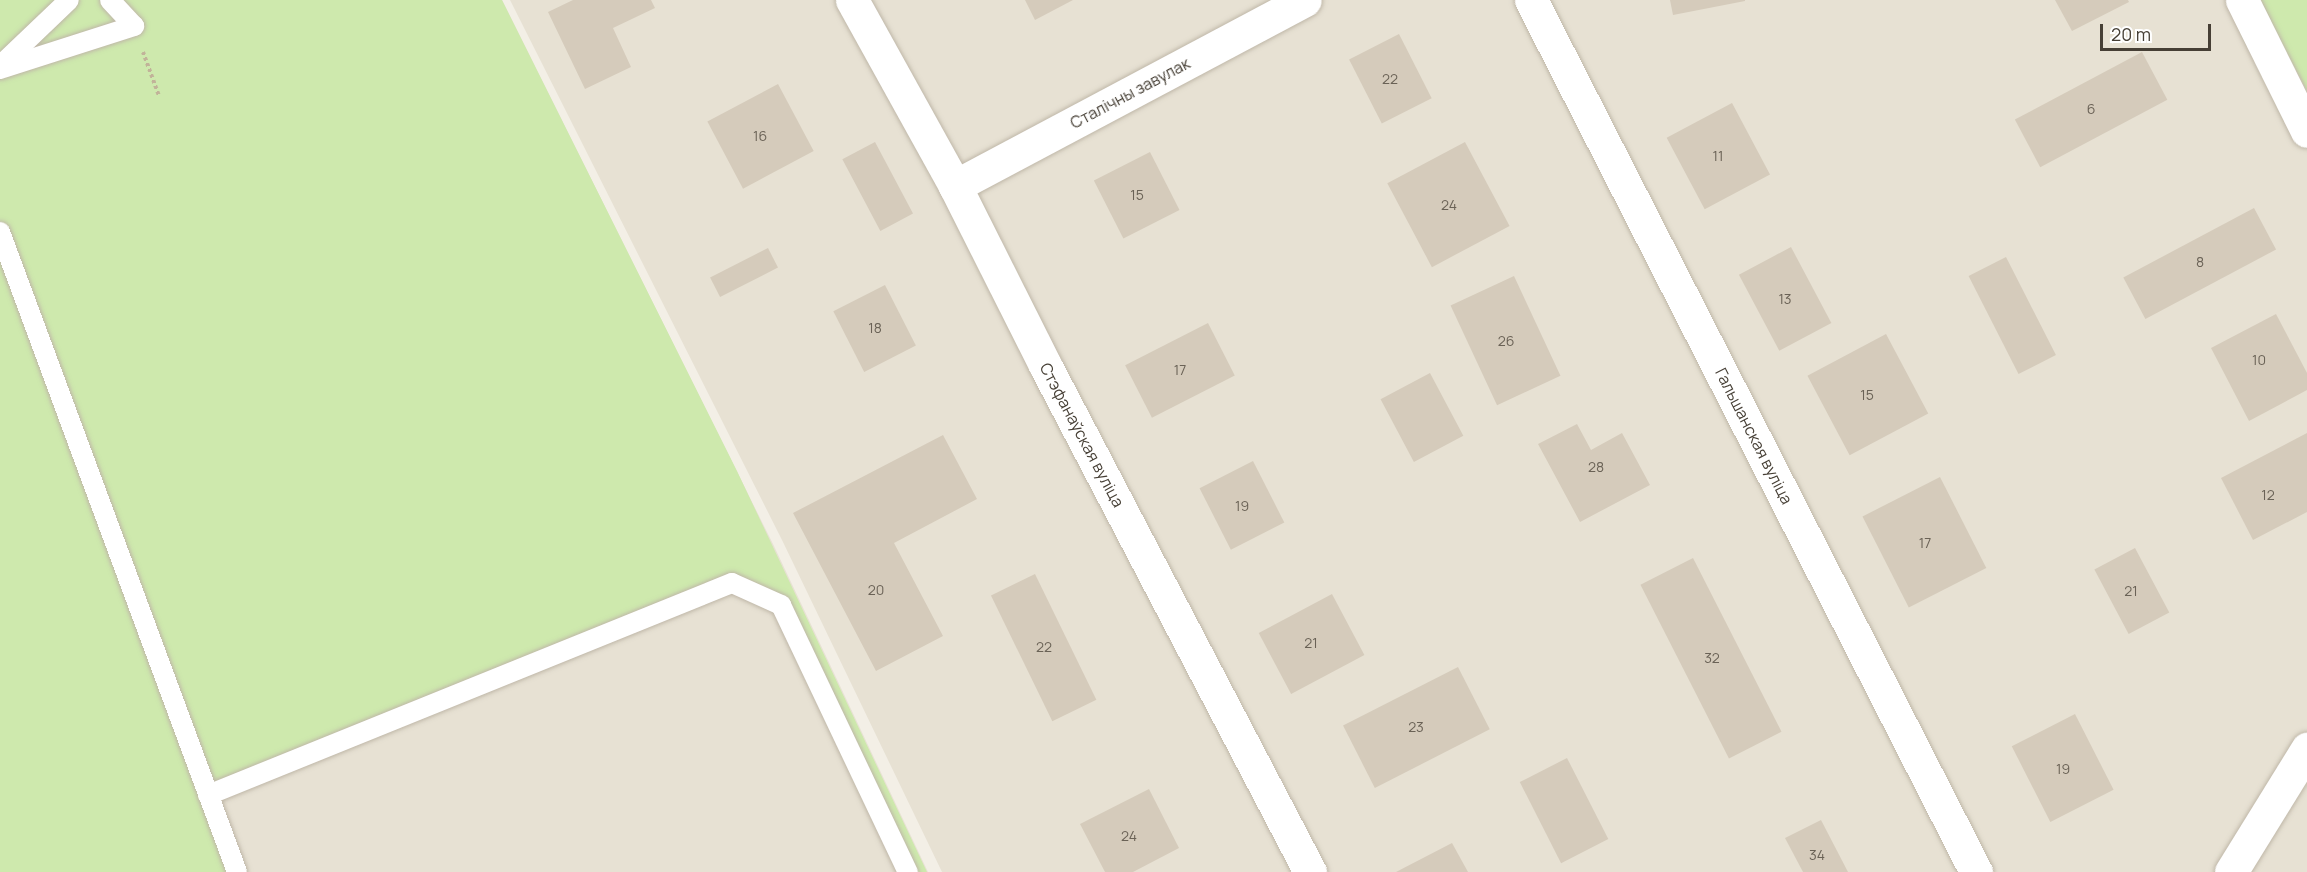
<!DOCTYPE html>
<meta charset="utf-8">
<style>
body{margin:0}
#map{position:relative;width:2307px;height:872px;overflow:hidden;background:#f3efe6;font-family:Manrope,sans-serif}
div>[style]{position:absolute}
.residential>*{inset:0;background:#e7e1d3}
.green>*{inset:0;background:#cee9ad}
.building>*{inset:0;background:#d5cbbb;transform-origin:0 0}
.path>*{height:4px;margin-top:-2px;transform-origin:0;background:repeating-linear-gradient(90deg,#c1b399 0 3px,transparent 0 6px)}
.roads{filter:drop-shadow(0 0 2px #bfb7a8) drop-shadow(0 0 2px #bfb7a8)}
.service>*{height:20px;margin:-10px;padding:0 10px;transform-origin:10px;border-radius:10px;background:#fff}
.minor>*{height:33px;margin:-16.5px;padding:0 16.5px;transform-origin:16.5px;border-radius:16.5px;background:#fff}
span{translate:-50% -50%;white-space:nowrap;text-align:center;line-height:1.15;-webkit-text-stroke:4.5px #fff;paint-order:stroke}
.number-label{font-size:14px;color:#6a6256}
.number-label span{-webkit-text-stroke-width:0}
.street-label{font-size:16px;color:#463f35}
.scale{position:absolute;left:2100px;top:24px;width:111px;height:27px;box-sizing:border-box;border:3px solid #463f35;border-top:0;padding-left:8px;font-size:18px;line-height:21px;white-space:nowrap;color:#463f35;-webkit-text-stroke:4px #fff;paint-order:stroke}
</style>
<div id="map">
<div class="residential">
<div style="clip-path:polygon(0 0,502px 0,773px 544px,928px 872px,0 872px)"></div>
<div style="clip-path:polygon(510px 0,2307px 0,2307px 872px,942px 872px,782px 540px)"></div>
</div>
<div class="green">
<div style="clip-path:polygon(0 0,502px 0,737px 471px,927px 872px,899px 872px,781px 605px,732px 583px,208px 795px,237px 872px,0 872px)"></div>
<div style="clip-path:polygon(2259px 0,2307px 0,2307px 91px)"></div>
</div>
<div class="building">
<div style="clip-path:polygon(573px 0,651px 0,655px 8px,613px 28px,631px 67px,585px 89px,548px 12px)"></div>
<div style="clip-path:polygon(1025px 0,1073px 0,1035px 20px)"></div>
<div style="clip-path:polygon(1670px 0,1745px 0,1745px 1px,1673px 15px)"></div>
<div style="clip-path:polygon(2055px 0,2128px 0,2129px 2px,2072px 31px)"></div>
<div style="left:1399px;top:34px;width:72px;height:56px;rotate:63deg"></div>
<div style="left:2142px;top:52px;width:54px;height:144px;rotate:62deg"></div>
<div style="left:778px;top:84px;width:76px;height:80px;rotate:62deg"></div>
<div style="left:1732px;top:103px;width:81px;height:74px;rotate:62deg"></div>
<div style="left:875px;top:142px;width:81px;height:37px;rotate:62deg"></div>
<div style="left:1465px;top:142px;width:95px;height:88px;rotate:62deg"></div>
<div style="left:1150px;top:152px;width:65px;height:63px;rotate:63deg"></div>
<div style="left:2254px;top:208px;width:47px;height:148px;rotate:62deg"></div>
<div style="left:1791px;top:247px;width:86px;height:59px;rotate:62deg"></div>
<div style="left:768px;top:248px;width:22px;height:65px;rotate:63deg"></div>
<div style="left:2006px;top:257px;width:110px;height:42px;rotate:63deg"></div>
<div style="left:1514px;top:276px;width:110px;height:70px;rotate:65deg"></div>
<div style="left:885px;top:285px;width:68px;height:58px;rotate:63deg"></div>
<div style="clip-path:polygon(2276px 314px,2307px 373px,2307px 390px,2249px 421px,2211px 348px)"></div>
<div style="left:1208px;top:323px;width:59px;height:93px;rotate:63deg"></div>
<div style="left:1886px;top:334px;width:90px;height:89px;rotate:62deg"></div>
<div style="left:1430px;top:373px;width:71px;height:56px;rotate:62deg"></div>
<div style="clip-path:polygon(1577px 424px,1591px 450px,1622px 433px,1650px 485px,1580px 522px,1538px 444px)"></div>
<div style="clip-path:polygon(2307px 433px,2307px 512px,2253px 540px,2221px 478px)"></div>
<div style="clip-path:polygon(943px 435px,977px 499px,894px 543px,943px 636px,876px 671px,793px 513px)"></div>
<div style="left:1253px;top:461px;width:69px;height:60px;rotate:63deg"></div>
<div style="left:1940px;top:477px;width:102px;height:87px;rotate:63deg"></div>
<div style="left:2135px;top:548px;width:73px;height:46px;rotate:62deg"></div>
<div style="left:1693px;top:558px;width:195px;height:59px;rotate:63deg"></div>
<div style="left:1035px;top:574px;width:140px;height:49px;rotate:64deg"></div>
<div style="left:1332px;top:594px;width:69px;height:83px;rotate:62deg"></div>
<div style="left:1458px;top:667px;width:70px;height:129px;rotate:63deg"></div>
<div style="left:2075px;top:714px;width:85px;height:71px;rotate:63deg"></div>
<div style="left:1567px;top:758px;width:91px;height:53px;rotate:63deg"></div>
<div style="clip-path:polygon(1149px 789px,1179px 848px,1133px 872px,1105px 872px,1080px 824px)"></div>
<div style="clip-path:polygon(1821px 820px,1848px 872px,1803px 872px,1785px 838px)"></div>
<div style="clip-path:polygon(1452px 843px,1468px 872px,1396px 872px)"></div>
</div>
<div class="path">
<div style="left:143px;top:52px;width:47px;rotate:70deg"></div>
</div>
<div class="roads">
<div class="service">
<div style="left:0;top:66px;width:95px;rotate:-43.7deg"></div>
<div style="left:0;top:69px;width:141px;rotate:-17.8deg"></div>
<div style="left:134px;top:26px;width:35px;rotate:-133deg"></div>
<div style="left:0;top:232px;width:682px;rotate:69.68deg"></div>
<div style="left:208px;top:795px;width:565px;rotate:-22.03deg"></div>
<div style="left:732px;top:583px;width:54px;rotate:24.2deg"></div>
<div style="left:781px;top:605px;width:296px;rotate:64.6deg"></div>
</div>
<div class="minor">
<div style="left:852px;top:0;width:213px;rotate:61deg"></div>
<div style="left:955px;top:186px;width:200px;rotate:63.3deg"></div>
<div style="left:1045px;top:365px;width:572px;rotate:62.4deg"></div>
<div style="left:1531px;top:0;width:979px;rotate:62.96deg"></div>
<div style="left:2242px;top:0;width:146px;rotate:63.6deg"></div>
<div style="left:955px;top:186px;width:396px;rotate:-28deg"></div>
<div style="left:2231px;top:872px;width:145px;rotate:-58.3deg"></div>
</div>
</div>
<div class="number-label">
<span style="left:1390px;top:79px">22</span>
<span style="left:2091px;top:109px">6</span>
<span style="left:760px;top:136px">16</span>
<span style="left:1718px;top:156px">11</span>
<span style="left:1137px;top:195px">15</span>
<span style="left:1449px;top:205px">24</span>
<span style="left:2200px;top:262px">8</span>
<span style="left:1785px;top:299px">13</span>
<span style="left:875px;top:328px">18</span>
<span style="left:1506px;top:341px">26</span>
<span style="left:2259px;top:360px">10</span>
<span style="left:1180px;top:370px">17</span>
<span style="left:1867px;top:395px">15</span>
<span style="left:1596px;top:467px">28</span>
<span style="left:2268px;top:495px">12</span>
<span style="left:1242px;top:506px">19</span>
<span style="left:1925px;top:543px">17</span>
<span style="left:876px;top:590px">20</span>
<span style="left:2131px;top:591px">21</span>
<span style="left:1311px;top:643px">21</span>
<span style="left:1044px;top:647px">22</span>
<span style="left:1712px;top:658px">32</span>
<span style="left:1416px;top:727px">23</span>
<span style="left:2063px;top:769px">19</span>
<span style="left:1129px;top:836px">24</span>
<span style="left:1817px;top:855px">34</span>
</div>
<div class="street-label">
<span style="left:1130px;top:93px;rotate:-28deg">Сталічны завулак</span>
<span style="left:1082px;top:435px;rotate:62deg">Стэфанаўская вуліца</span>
<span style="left:1754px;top:436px;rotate:63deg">Гальшанская вуліца</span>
</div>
<div class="scale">20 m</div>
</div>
